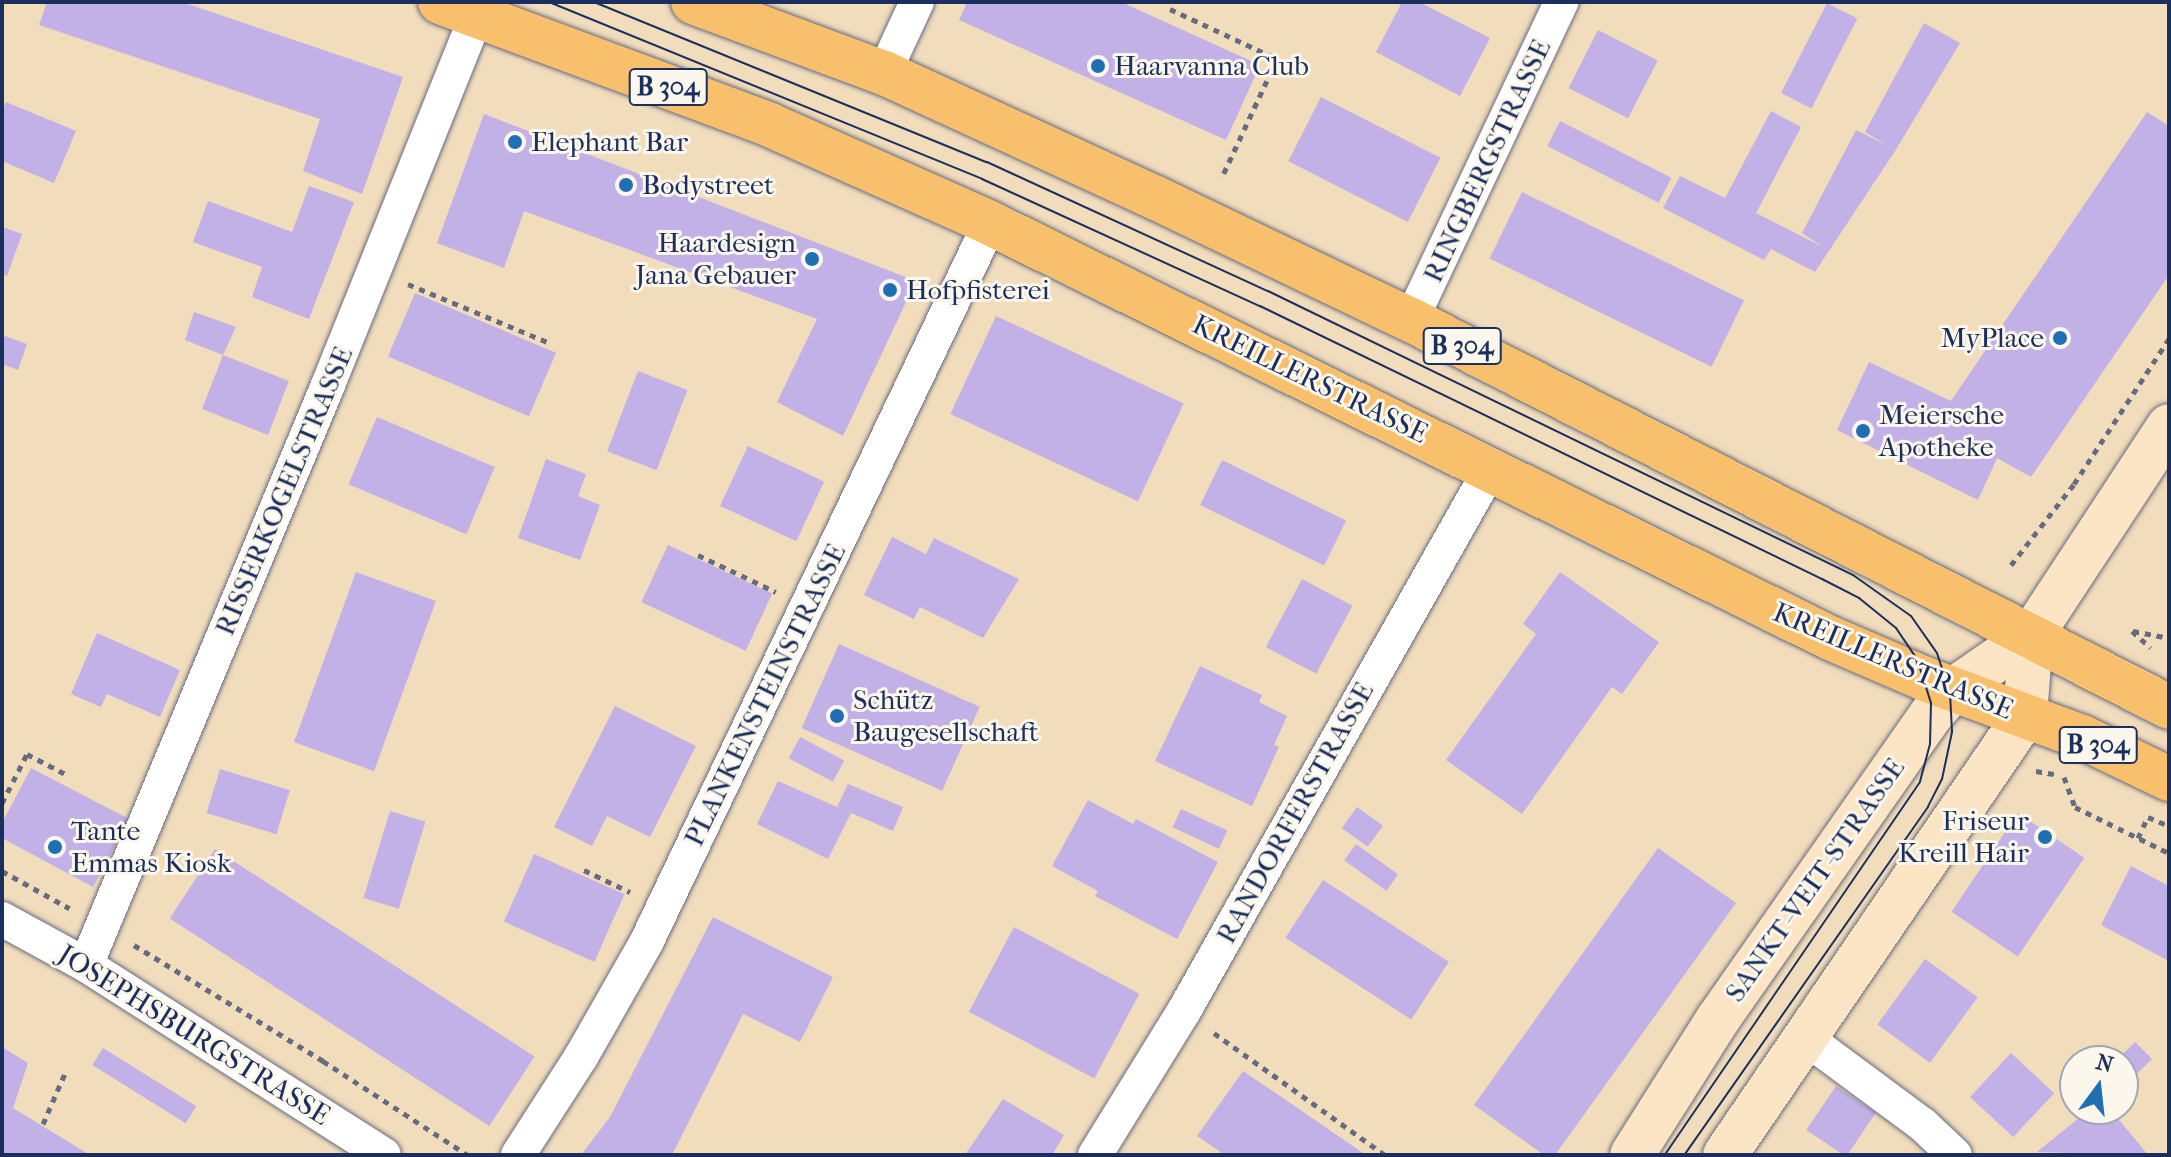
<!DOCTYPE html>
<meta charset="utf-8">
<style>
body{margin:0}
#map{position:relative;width:2171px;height:1157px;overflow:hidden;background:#f1dcbc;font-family:"IM FELL French Canon",serif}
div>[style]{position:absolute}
.building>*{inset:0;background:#c1b1e6;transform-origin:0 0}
.path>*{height:5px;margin-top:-2.5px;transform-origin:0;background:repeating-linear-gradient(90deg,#666c7f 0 6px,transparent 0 12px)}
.roads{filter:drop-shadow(0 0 2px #666c7f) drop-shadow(0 0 2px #666c7f)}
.street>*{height:34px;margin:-17px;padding:0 17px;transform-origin:17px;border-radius:17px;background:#fff}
.secondary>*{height:44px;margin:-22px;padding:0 22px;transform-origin:22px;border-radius:22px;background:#fce5c4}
.primary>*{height:44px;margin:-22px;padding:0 22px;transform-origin:22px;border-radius:22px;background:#f8bf6c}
.tram>*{height:2px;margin:-1px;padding:0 1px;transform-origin:1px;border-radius:1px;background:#1b2f5e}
.dots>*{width:22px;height:22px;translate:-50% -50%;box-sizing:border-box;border:4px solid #fbf7ec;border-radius:50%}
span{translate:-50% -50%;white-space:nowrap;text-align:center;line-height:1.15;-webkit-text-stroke:6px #fbf7ec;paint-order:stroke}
.shield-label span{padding:2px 6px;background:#fbf7ec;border:2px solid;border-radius:6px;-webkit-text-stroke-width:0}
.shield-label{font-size:26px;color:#1b2f5e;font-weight:700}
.poi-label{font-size:28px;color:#1b2f5e}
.left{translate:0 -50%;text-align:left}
.right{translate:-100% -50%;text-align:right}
.street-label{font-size:28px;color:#1b2f5e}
.frame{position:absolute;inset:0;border:4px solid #1b2f5e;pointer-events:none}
.north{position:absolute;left:2059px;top:1045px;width:80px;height:80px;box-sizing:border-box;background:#fbf7ec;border:2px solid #a1a7b3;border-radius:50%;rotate:15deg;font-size:22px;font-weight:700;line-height:32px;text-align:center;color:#1b2f5e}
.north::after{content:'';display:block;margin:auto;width:28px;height:36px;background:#1f6fb2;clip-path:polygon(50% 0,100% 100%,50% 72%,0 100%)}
</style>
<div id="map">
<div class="building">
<div style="clip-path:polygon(47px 2px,182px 2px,403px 77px,362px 194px,303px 171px,320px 119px,39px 25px)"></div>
<div style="clip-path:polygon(967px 2px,1121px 2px,1260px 65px,1226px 140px,959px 20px)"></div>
<div style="clip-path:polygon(1402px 2px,1419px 2px,1490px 38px,1460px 96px,1376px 52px)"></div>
<div style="left:1827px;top:3px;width:34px;height:101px;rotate:27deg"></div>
<div style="clip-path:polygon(1924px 23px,1960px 43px,1895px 151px,1815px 272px,1771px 249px,1764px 260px,1663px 208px,1680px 176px,1725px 198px,1771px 111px,1801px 127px,1756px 213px,1823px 247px,1802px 233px,1856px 130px,1886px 145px,1865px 132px)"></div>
<div style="left:1598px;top:30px;width:67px;height:65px;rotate:27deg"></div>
<div style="left:1321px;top:97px;width:134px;height:72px;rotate:27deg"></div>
<div style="clip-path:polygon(6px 102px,76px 131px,54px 183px,2px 161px,2px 112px)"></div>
<div style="clip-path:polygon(2147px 112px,2169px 126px,2169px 275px,2031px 477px,1997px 458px,1978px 500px,1837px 430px,1869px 362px,1951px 401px)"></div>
<div style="clip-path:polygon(484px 114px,916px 281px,843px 436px,777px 402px,817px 319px,524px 211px,504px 268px,437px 243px)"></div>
<div style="left:1560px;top:121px;width:125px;height:28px;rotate:27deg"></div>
<div style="clip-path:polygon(309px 186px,354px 202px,309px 319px,252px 297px,262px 267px,193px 242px,208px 201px,292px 232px)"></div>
<div style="left:1522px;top:192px;width:247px;height:74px;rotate:26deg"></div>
<div style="clip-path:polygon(2px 227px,22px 234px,7px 276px,2px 274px)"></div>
<div style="left:415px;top:293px;width:153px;height:69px;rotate:23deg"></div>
<div style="clip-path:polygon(194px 312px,236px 327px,223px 355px,289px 381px,268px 435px,202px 409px,223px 355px,185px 340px)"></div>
<div style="left:996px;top:316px;width:207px;height:108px;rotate:25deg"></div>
<div style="clip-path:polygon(2px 335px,27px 344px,18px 370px,2px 364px)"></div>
<div style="left:638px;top:371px;width:53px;height:86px;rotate:21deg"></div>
<div style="left:377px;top:417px;width:128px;height:73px;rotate:23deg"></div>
<div style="left:748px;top:446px;width:84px;height:66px;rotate:25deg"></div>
<div style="clip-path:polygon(546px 459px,586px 474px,578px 496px,600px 505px,580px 560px,518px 538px)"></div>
<div style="left:1222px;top:460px;width:138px;height:50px;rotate:26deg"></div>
<div style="clip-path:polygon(892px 537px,926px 554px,934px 538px,1019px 579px,983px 638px,920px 607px,914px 619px,864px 595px)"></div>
<div style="left:668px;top:545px;width:115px;height:63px;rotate:25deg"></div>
<div style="left:356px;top:572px;width:85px;height:181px;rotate:20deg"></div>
<div style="clip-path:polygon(1560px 572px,1659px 642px,1622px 694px,1612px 687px,1522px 814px,1446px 760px,1536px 634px,1523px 624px)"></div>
<div style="left:1302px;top:579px;width:57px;height:77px;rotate:28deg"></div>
<div style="clip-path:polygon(97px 633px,180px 670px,160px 717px,107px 694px,101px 707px,71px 694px)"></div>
<div style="left:839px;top:644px;width:154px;height:92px;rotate:24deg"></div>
<div style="clip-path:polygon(1200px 666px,1262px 695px,1259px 702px,1287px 716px,1274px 745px,1279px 747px,1252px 806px,1155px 761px)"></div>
<div style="clip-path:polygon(615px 706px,696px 746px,650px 837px,607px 816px,592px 846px,554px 827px)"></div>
<div style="left:800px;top:737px;width:50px;height:24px;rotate:28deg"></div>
<div style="clip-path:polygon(31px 768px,129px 819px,93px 887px,2px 838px,2px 823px)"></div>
<div style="left:220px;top:769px;width:73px;height:46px;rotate:17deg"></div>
<div style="clip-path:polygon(778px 781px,837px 807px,848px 784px,903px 807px,893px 831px,851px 813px,828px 859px,757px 824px)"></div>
<div style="clip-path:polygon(1088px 800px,1133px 824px,1136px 819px,1218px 862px,1177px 939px,1095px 896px,1098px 891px,1052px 866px)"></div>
<div style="left:1357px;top:807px;width:32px;height:26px;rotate:36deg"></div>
<div style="left:1181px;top:809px;width:51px;height:20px;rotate:25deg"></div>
<div style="left:390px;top:811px;width:37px;height:91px;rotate:17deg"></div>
<div style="left:2018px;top:813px;width:80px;height:119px;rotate:34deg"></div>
<div style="left:1356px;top:844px;width:52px;height:20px;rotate:36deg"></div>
<div style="clip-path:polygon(1658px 848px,1736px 903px,1555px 1155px,1544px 1155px,1474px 1105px)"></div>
<div style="left:215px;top:849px;width:381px;height:83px;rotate:33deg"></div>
<div style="left:534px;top:854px;width:99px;height:74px;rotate:24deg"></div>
<div style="clip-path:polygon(2131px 866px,2169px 886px,2169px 961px,2101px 925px)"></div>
<div style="left:1323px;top:880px;width:150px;height:69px;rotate:33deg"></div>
<div style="clip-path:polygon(713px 917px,833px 977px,800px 1042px,743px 1014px,672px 1155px,581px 1155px,610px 1117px)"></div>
<div style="left:1014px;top:927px;width:142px;height:96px;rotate:28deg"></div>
<div style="left:1925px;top:959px;width:65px;height:81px;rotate:36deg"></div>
<div style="clip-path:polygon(2135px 1042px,2152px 1059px,2123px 1087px,2123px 1061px,2116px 1061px)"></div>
<div style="clip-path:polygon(2px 1047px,28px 1063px,13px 1108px,90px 1155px,2px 1155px)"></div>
<div style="left:103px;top:1048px;width:110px;height:20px;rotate:32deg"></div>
<div style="left:2011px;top:1053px;width:59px;height:60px;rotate:43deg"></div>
<div style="clip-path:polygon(1243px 1071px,1280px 1096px,1366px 1155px,1225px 1155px,1197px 1136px)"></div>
<div style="left:1836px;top:1086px;width:48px;height:53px;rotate:34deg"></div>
<div style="clip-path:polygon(1003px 1099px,1064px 1135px,1052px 1155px,965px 1155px)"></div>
<div style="clip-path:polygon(2090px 1109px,2110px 1109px,2148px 1155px,2037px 1152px)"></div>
</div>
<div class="path">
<div style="left:1170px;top:9px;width:118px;rotate:25deg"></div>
<div style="left:1277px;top:59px;width:132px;rotate:115deg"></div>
<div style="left:408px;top:284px;width:151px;rotate:22.6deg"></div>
<div style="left:698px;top:555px;width:86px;rotate:25.4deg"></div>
<div style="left:2011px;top:565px;width:103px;rotate:-52.1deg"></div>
<div style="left:2074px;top:484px;width:173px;rotate:-56.8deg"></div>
<div style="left:2132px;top:631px;width:25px;rotate:42deg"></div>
<div style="left:2133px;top:631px;width:37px;rotate:11deg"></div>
<div style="left:2036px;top:771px;width:22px;rotate:10deg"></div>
<div style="left:2064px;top:777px;width:32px;rotate:70deg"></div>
<div style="left:2075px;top:807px;width:105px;rotate:26.1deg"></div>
<div style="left:2px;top:803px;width:55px;rotate:-63deg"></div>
<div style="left:27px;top:754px;width:47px;rotate:27.6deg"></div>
<div style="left:2138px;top:838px;width:23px;rotate:-65deg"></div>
<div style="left:2148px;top:817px;width:23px;rotate:23deg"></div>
<div style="left:584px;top:870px;width:51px;rotate:25.6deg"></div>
<div style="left:2px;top:871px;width:77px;rotate:28.9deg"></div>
<div style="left:134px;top:945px;width:222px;rotate:31.5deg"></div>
<div style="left:323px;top:1061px;width:173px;rotate:33deg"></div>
<div style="left:1214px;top:1033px;width:210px;rotate:35.5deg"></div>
<div style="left:43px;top:1124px;width:58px;rotate:-66.5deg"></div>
</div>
<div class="roads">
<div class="street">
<div style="left:884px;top:73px;width:78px;rotate:-65.1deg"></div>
<div style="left:1411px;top:320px;width:352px;rotate:-64.7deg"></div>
<div style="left:2px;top:919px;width:96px;rotate:28.7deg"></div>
<div style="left:86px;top:965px;width:353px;rotate:32.5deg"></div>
<div style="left:86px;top:965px;width:628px;rotate:-67.35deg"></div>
<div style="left:328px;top:385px;width:399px;rotate:-68.1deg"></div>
<div style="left:1807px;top:1039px;width:143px;rotate:36.5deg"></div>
<div style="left:1922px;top:1124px;width:45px;rotate:43.2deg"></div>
<div style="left:518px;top:1155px;width:117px;rotate:-57.3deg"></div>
<div style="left:581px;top:1057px;width:131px;rotate:-60.3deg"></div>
<div style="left:646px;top:943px;width:798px;rotate:-64.46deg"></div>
<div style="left:1095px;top:1155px;width:169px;rotate:-58.3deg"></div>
<div style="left:1184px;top:1011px;width:624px;rotate:-60.52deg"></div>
</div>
<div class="secondary">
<div style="left:1632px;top:1155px;width:161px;rotate:-57.7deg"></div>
<div style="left:1718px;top:1019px;width:371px;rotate:-55deg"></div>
<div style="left:1931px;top:715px;width:33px;rotate:-49deg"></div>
<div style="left:1953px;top:690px;width:95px;rotate:-34.7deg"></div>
<div style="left:2031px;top:636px;width:251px;rotate:-56.7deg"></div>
<div style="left:1725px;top:1155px;width:532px;rotate:-55.65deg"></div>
<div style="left:2025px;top:716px;width:80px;rotate:-85.7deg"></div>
</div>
<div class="primary">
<div style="left:440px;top:2px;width:352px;rotate:20.4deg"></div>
<div style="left:770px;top:125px;width:241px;rotate:24deg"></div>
<div style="left:990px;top:223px;width:937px;rotate:26.29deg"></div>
<div style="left:1830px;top:638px;width:103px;rotate:23.3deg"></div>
<div style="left:1925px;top:679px;width:167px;rotate:20.3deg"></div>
<div style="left:2082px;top:737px;width:97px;rotate:25.8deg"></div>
<div style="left:693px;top:2px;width:204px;rotate:20.4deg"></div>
<div style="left:884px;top:73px;width:299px;rotate:24.7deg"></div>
<div style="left:1156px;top:198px;width:283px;rotate:25.6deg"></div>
<div style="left:1411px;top:320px;width:851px;rotate:27.05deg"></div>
</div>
</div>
<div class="tram">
<div style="left:549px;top:2px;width:468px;rotate:22.2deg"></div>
<div style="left:982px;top:179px;width:306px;rotate:24.6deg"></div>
<div style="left:1260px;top:306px;width:625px;rotate:25.91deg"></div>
<div style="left:1822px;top:579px;width:42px;rotate:27.2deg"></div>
<div style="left:1859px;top:598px;width:48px;rotate:39deg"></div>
<div style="left:1896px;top:628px;width:37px;rotate:56deg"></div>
<div style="left:1917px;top:659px;width:46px;rotate:72.3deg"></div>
<div style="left:1931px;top:703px;width:41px;rotate:91.4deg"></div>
<div style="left:1930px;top:744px;width:39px;rotate:105deg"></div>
<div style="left:1920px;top:782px;width:452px;rotate:124.4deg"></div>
<div style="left:594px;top:2px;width:424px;rotate:22.2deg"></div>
<div style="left:987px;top:162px;width:309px;rotate:24.7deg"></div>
<div style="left:1268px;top:291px;width:650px;rotate:25.9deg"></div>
<div style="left:1853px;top:575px;width:71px;rotate:35.3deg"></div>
<div style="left:1911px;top:616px;width:45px;rotate:54.9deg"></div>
<div style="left:1937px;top:653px;width:42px;rotate:72deg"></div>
<div style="left:1950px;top:693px;width:39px;rotate:87deg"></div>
<div style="left:1952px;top:732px;width:48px;rotate:102deg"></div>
<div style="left:1942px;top:779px;width:31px;rotate:117deg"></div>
<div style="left:1928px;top:807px;width:425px;rotate:125deg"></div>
</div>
<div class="dots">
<div style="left:1098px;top:66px;background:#1f6fb2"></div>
<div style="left:515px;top:142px;background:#1f6fb2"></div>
<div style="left:626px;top:185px;background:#1f6fb2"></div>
<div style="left:812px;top:259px;background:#1f6fb2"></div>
<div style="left:890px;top:290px;background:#1f6fb2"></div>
<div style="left:2060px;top:338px;background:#1f6fb2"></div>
<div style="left:1863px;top:431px;background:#1f6fb2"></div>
<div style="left:837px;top:716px;background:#1f6fb2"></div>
<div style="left:2045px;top:837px;background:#1f6fb2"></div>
<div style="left:55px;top:847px;background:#1f6fb2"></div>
</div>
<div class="shield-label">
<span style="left:668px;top:87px">B 304</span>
<span style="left:1462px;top:346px">B 304</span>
<span style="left:2098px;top:745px">B 304</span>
</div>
<div class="poi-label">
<span class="left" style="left:1114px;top:66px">Haarvanna Club</span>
<span class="left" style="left:531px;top:142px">Elephant Bar</span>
<span class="left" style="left:642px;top:185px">Bodystreet</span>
<span class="right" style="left:796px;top:259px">Haardesign<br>Jana Gebauer</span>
<span class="left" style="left:906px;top:290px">Hofpfisterei</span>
<span class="right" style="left:2044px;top:338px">MyPlace</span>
<span class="left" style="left:1879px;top:431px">Meiersche<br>Apotheke</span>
<span class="left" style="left:853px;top:716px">Schütz<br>Baugesellschaft</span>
<span class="right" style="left:2029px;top:837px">Friseur<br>Kreill Hair</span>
<span class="left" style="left:71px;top:847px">Tante<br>Emmas Kiosk</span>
</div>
<div class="street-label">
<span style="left:1487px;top:161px;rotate:-65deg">RINGBERGSTRASSE</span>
<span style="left:1310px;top:379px;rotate:26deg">KREILLERSTRASSE</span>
<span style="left:284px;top:491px;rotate:-67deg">RISSERKOGELSTRASSE</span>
<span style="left:1893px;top:661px;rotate:23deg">KREILLERSTRASSE</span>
<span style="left:765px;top:695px;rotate:-64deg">PLANKENSTEINSTRASSE</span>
<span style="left:1295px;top:813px;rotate:-61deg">RANDORFERSTRASSE</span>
<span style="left:1815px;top:880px;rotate:-55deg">SANKT-VEIT-STRASSE</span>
<span style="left:194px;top:1035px;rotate:32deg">JOSEPHSBURGSTRASSE</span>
</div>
<div class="frame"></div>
<div class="north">N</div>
</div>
